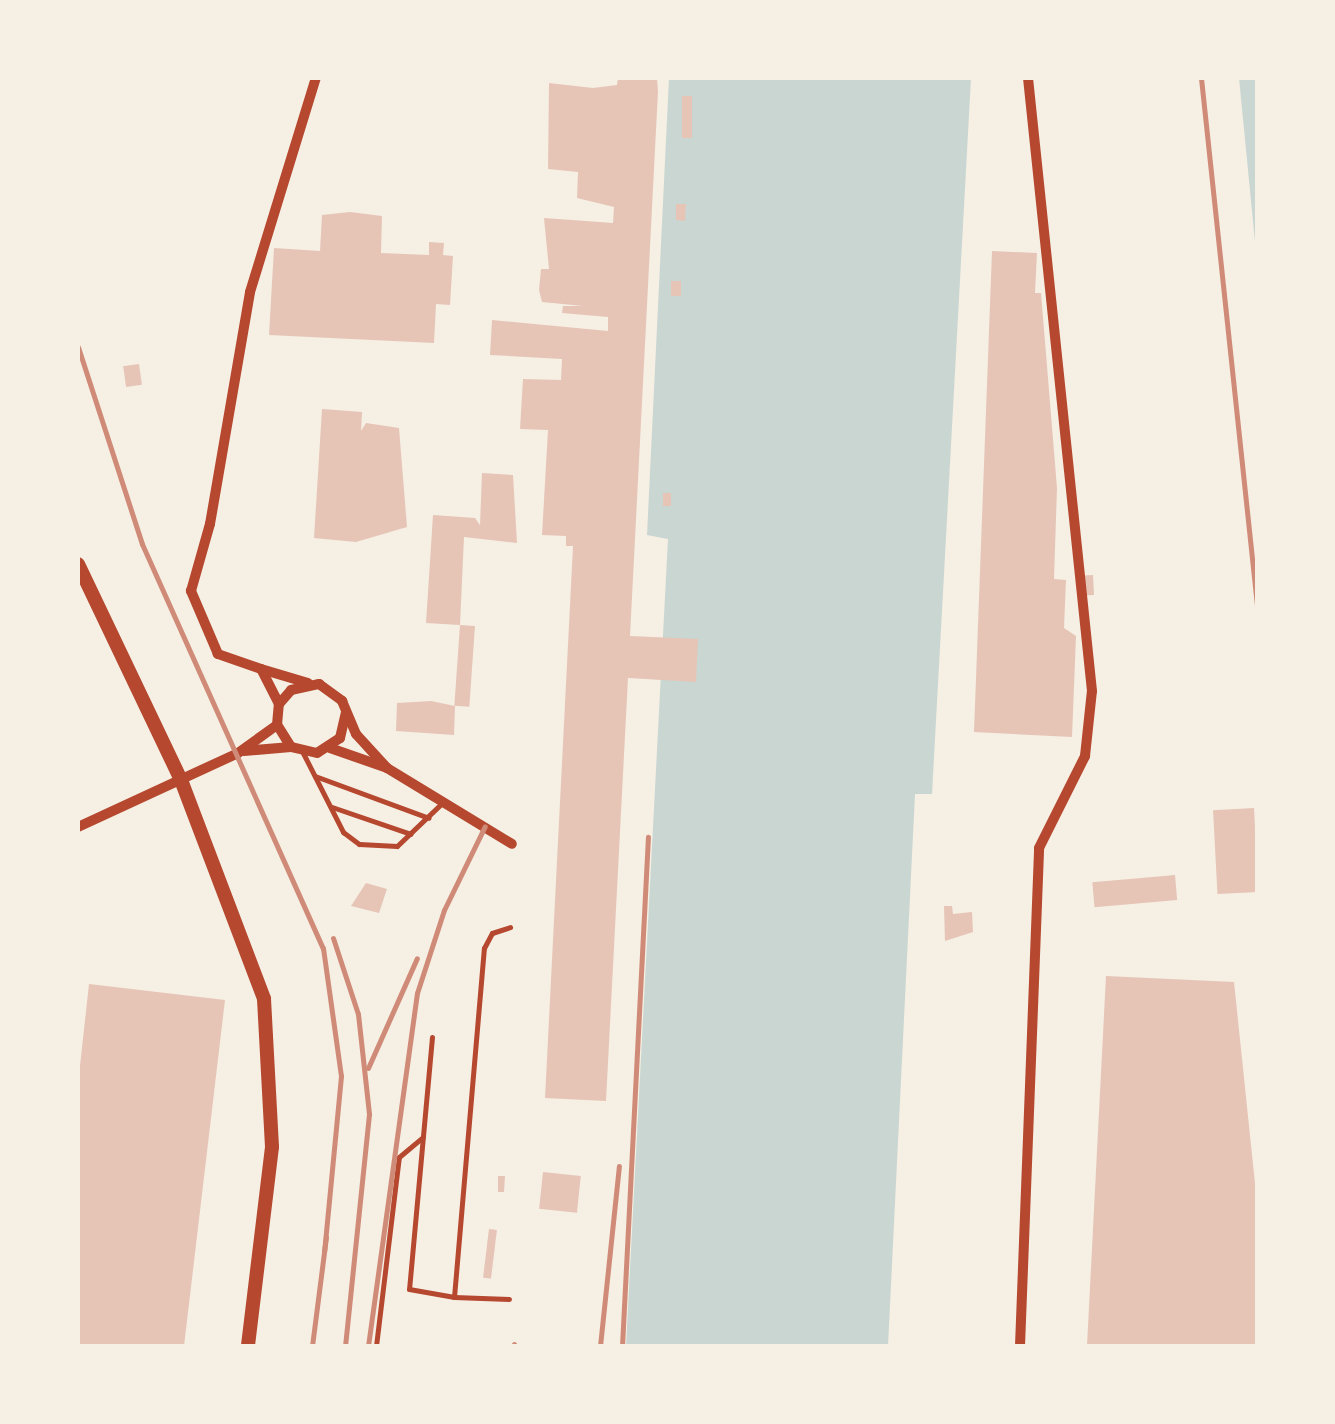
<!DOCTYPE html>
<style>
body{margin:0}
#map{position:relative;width:1335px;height:1424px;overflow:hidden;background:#f6efe4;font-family:"Archivo Narrow",sans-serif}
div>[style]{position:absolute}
.water>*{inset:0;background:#c9d6d2}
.building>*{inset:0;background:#e6c5b7;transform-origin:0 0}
.service>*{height:5px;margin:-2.5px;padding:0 2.5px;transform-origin:2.5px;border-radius:2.5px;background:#b5482f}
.minor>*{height:10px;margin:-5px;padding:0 5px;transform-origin:5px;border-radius:5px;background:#b5482f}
.secondary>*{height:14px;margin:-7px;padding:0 7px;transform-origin:7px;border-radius:7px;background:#b5482f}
.rail>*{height:5px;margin:-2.5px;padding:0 2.5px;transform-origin:2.5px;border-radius:2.5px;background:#cf8b77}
span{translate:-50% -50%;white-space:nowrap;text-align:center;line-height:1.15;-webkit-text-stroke:8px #f6efe4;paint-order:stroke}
.frame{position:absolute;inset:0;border:80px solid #f6efe4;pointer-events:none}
</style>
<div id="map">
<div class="water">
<div style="clip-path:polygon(669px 78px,971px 78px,932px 794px,915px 794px,888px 1346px,626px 1346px,668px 539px,647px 535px)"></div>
<div style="clip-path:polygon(1239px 78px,1257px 78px,1257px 262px)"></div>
</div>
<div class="building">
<div style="clip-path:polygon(618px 78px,657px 78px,658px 91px,630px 636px,698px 639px,696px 682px,628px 678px,606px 1101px,545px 1098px,573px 546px,566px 546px,566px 536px,542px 535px,548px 430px,520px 429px,523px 379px,561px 380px,562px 359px,490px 355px,492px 320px,608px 331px,608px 317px,562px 313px,563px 306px,583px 306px,542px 302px,539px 290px,541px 269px,549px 269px,544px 218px,613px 223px,614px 207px,577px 198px,578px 172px,548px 169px,549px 83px,593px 88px,617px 85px)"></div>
<div style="left:682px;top:96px;width:10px;height:42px"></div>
<div style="clip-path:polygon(676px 204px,686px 204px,685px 221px,676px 220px)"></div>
<div style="clip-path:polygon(350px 212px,382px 216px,381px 253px,429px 255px,429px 242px,444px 243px,443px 255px,453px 256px,450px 305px,436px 304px,434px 343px,269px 335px,274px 248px,320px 251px,322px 215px)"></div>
<div style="clip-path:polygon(992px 251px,1037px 253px,1035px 293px,1041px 293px,1057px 488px,1054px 579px,1066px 580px,1064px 628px,1076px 636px,1072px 737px,974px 732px)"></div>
<div style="left:671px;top:281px;width:10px;height:15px"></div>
<div style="left:139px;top:364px;width:21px;height:16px;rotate:82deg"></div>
<div style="clip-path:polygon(322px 409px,362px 412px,361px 431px,366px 423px,399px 428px,407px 527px,356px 542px,314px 538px)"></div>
<div style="clip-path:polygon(482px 473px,513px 475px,517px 543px,464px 537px,460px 625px,426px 623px,433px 515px,475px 518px,480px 525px)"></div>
<div style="left:663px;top:493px;width:8px;height:13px"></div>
<div style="left:1093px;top:575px;width:20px;height:10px;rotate:87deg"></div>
<div style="left:460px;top:625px;width:15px;height:81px;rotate:4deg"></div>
<div style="clip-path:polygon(431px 701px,455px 706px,454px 735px,396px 731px,397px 703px)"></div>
<div style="left:1254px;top:808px;width:84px;height:41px;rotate:87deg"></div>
<div style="left:1175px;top:875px;width:25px;height:83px;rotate:85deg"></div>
<div style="clip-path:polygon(366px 883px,387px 889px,379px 913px,351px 906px)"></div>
<div style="clip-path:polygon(944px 906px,952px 906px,953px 914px,972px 912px,973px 932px,945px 941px)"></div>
<div style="clip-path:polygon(1106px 976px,1234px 982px,1258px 1212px,1258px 1346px,1087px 1346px)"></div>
<div style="clip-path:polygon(89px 984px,225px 1000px,184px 1346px,78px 1346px,78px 1084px)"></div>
<div style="left:543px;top:1172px;width:38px;height:37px;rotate:6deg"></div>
<div style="clip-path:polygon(498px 1176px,505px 1176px,504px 1192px,498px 1192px)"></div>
<div style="left:489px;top:1229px;width:8px;height:49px;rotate:7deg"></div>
</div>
<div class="service">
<div style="left:303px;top:753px;width:89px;rotate:63.1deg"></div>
<div style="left:343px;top:832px;width:20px;rotate:37deg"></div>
<div style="left:359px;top:844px;width:38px;rotate:3deg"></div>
<div style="left:397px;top:846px;width:61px;rotate:-43.7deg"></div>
<div style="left:315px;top:776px;width:121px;rotate:20.2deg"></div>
<div style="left:332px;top:807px;width:83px;rotate:18.9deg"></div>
<div style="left:432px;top:1037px;width:253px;rotate:95.2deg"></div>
<div style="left:409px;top:1289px;width:46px;rotate:10.1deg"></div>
<div style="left:509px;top:1299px;width:55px;rotate:-177.9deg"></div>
<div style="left:454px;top:1297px;width:350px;rotate:-85.1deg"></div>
<div style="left:484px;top:948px;width:17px;rotate:-62deg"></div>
<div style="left:492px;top:933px;width:19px;rotate:-18deg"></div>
<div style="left:376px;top:1346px;width:190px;rotate:-83.1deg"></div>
<div style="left:399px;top:1157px;width:31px;rotate:-40deg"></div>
</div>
<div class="minor">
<div style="left:261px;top:669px;width:46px;rotate:-160.8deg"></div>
<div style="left:218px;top:654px;width:69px;rotate:-113.2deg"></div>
<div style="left:191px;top:591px;width:70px;rotate:-74.2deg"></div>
<div style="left:210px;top:524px;width:235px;rotate:-80.2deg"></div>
<div style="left:250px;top:292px;width:224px;rotate:-72.9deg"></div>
<div style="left:279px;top:704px;width:39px;rotate:-117deg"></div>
<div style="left:261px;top:669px;width:49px;rotate:16.6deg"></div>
<div style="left:346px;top:712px;width:27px;rotate:103deg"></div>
<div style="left:340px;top:738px;width:27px;rotate:147deg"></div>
<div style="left:317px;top:753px;width:27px;rotate:-167deg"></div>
<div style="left:291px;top:747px;width:26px;rotate:-122deg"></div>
<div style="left:277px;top:725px;width:21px;rotate:-85deg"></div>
<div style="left:279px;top:704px;width:18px;rotate:-49deg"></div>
<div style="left:291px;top:690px;width:29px;rotate:-12deg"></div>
<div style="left:319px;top:684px;width:29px;rotate:36deg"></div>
<div style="left:342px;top:701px;width:36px;rotate:67deg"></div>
<div style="left:356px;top:734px;width:46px;rotate:47.6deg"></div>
<div style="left:330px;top:748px;width:60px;rotate:19.3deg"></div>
<div style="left:387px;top:768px;width:146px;rotate:31.3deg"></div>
<div style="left:244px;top:751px;width:47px;rotate:-4.9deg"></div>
<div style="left:78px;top:827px;width:176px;rotate:-24.8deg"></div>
<div style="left:238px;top:753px;width:48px;rotate:-35.7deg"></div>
<div style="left:1020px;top:1346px;width:498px;rotate:-87.8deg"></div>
<div style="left:1039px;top:848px;width:103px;rotate:-63.4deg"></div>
<div style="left:1085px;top:756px;width:65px;rotate:-83.9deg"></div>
<div style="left:1092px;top:691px;width:616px;rotate:-95.96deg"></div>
</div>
<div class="secondary">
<div style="left:78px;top:564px;width:239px;rotate:64.5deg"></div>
<div style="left:181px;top:780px;width:234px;rotate:69.2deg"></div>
<div style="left:264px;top:999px;width:148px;rotate:86.9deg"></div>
<div style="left:272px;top:1147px;width:200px;rotate:96.9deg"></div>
</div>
<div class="rail">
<div style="left:1201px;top:78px;width:540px;rotate:83.94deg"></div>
<div style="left:78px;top:347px;width:207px;rotate:72deg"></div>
<div style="left:142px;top:544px;width:443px;rotate:65.9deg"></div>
<div style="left:323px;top:948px;width:129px;rotate:82deg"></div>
<div style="left:341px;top:1076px;width:176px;rotate:95.5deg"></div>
<div style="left:333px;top:938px;width:80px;rotate:71.8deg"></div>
<div style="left:358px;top:1014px;width:101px;rotate:83.7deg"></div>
<div style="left:369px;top:1114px;width:233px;rotate:95.9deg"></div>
<div style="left:368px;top:1068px;width:120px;rotate:-66deg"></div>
<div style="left:312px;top:1346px;width:110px;rotate:-82.7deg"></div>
<div style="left:368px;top:1346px;width:356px;rotate:-82.1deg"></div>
<div style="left:417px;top:993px;width:87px;rotate:-72deg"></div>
<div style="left:444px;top:910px;width:93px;rotate:-64deg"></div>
<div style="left:514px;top:1346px;width:2px;rotate:-90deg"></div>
<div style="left:600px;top:1346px;width:181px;rotate:-84deg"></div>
<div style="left:622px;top:1346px;width:510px;rotate:-87.08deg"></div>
</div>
<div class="frame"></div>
</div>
